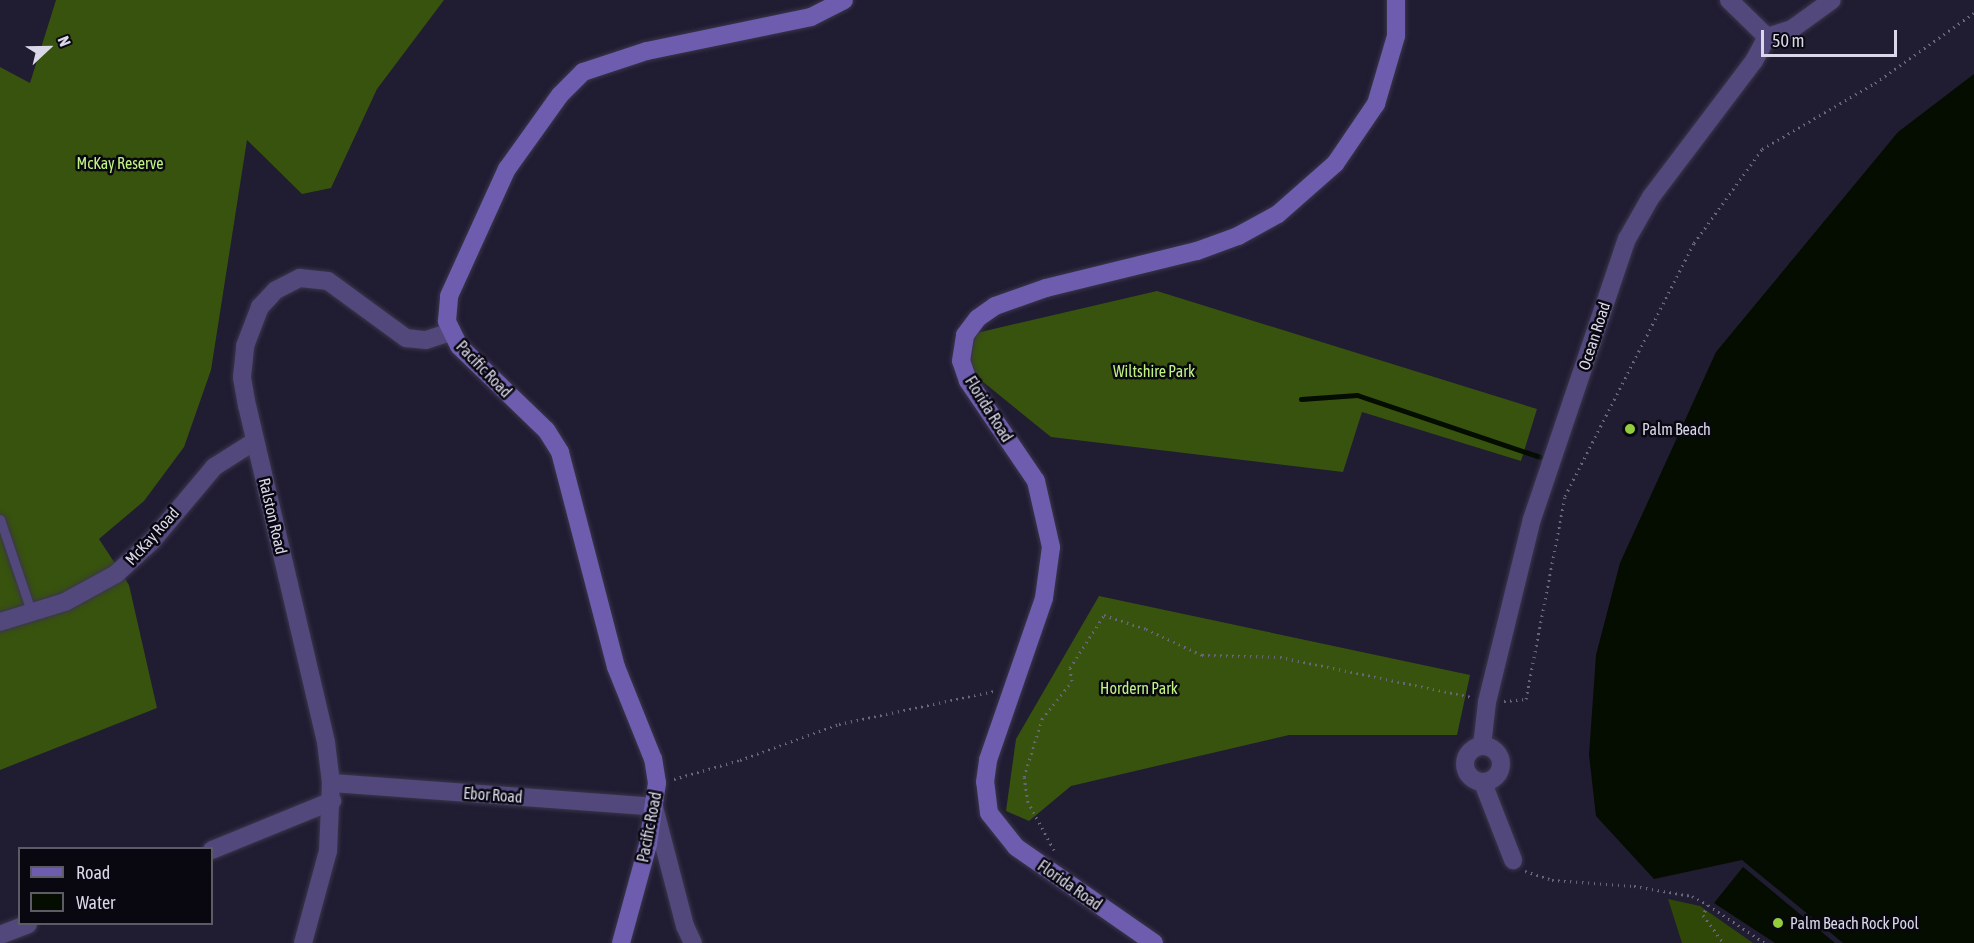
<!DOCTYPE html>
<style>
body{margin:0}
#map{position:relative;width:1974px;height:943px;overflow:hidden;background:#201c32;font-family:"Asap Condensed",sans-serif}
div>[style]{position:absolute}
.green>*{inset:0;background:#2f4808}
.forest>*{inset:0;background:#38530e}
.water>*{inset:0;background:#040d00}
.stream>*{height:5px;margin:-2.5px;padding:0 2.5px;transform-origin:2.5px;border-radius:2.5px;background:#040d00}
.path>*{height:3px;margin-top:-1.5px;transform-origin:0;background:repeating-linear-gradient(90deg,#69667a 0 1.5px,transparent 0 6px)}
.roads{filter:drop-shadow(0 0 2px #3a364b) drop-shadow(0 0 2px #3a364b)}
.lane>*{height:9px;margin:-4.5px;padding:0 4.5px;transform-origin:4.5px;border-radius:4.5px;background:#52487b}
.street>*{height:18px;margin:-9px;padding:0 9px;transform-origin:9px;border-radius:9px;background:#52487b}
.street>.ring{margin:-9px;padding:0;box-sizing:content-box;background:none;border:18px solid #52487b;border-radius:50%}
.secondary>*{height:18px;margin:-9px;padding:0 9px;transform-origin:9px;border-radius:9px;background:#6e5dae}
.dots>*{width:16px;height:16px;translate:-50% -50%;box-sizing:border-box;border:3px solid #090811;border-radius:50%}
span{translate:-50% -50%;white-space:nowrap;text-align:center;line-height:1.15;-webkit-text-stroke:5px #090811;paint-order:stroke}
.park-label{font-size:16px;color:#c0f482}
.street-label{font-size:16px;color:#dad8e8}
.poi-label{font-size:16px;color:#dad8e8}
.left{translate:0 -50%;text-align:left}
.legend{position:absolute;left:18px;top:847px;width:195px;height:78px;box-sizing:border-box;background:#090811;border:2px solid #5d5b67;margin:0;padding:8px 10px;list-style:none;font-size:18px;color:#dad8e8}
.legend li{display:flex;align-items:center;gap:12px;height:30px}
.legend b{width:30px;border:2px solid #5d5b67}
.north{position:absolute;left:18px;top:18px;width:60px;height:60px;-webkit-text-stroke:4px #090811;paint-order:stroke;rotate:68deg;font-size:16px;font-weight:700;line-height:24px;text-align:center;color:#dad8e8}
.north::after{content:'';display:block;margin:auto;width:21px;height:27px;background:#dad8e8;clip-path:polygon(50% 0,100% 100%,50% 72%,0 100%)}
.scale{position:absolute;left:1761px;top:30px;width:136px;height:27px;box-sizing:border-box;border:3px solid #dad8e8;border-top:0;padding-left:8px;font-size:18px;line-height:21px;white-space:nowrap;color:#dad8e8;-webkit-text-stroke:4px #090811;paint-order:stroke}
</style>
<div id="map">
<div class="green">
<div style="clip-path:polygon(1668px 899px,1700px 906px,1753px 943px,1682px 943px)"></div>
</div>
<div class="forest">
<div style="clip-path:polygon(56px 0,444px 0,377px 89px,331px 188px,302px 194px,247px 140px,211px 370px,184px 447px,144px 501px,99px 539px,129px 585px,157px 708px,0 770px,0 67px,30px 83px)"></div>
<div style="clip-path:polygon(1157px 291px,1537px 409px,1521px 461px,1362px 412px,1343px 472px,1051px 437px,956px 360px,955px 338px)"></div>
<div style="clip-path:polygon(1099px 596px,1470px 675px,1457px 735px,1289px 735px,1071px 786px,1029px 821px,1006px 811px,1016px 739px)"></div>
</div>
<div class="water">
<div style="clip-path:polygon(1974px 74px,1974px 943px,1843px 943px,1742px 860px,1654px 879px,1596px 816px,1589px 755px,1596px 655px,1620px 563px,1716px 352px,1898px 132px)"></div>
<div style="clip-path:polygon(1743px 867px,1835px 943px,1775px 943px,1714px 903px)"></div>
</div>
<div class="stream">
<div style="left:1301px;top:399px;width:56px;rotate:-4.1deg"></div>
<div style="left:1357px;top:395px;width:193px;rotate:18.7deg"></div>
</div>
<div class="path">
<div style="left:1504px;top:701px;width:22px;rotate:-5deg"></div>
<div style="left:1526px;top:699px;width:207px;rotate:-79.1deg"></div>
<div style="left:1565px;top:496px;width:284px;rotate:-63deg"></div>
<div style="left:1694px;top:243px;width:116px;rotate:-54.1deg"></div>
<div style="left:1762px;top:149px;width:131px;rotate:-30.3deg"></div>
<div style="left:1875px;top:83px;width:121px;rotate:-35.3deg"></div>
<div style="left:674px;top:779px;width:69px;rotate:-16.1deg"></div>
<div style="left:740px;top:760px;width:105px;rotate:-20deg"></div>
<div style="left:839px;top:724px;width:158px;rotate:-12deg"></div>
<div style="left:1054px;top:850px;width:55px;rotate:-118.4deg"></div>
<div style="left:1028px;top:802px;width:25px;rotate:-99deg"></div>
<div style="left:1024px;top:777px;width:61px;rotate:-72.8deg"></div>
<div style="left:1042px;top:719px;width:48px;rotate:-51.7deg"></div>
<div style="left:1072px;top:681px;width:13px;rotate:-99deg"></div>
<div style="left:1070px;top:668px;width:63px;rotate:-57.3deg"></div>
<div style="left:1104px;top:615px;width:44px;rotate:18.4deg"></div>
<div style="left:1146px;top:629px;width:62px;rotate:24.9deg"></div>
<div style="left:1202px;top:655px;width:78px;rotate:1.5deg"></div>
<div style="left:1280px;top:657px;width:195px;rotate:11.8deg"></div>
<div style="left:1525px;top:871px;width:28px;rotate:18deg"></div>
<div style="left:1552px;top:880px;width:82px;rotate:4.2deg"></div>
<div style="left:1634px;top:886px;width:59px;rotate:9.8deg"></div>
<div style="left:1692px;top:896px;width:18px;rotate:29deg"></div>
<div style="left:1708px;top:905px;width:11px;rotate:117deg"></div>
<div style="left:1703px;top:915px;width:34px;rotate:54deg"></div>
<div style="left:1708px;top:905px;width:69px;rotate:33.7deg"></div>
</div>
<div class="roads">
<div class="lane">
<div style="left:0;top:519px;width:100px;rotate:71.4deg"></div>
</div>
<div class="street">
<div style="left:1729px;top:0;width:53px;rotate:44.2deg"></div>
<div style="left:1767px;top:37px;width:26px;rotate:-18deg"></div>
<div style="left:1792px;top:29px;width:49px;rotate:-35.9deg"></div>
<div style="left:0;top:622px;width:68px;rotate:-17.1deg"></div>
<div style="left:65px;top:602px;width:58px;rotate:-28.8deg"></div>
<div style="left:116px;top:574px;width:49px;rotate:-42.5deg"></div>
<div style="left:152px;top:541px;width:97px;rotate:-50deg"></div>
<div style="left:214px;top:467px;width:49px;rotate:-32.4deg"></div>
<div class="ring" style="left:1465px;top:746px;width:18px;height:18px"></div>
<div style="left:1482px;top:746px;width:44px;rotate:-83.5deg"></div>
<div style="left:1487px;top:702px;width:188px;rotate:-76.2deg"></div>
<div style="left:1532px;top:519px;width:296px;rotate:-71.3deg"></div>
<div style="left:1627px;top:239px;width:48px;rotate:-60.3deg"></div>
<div style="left:1651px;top:197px;width:171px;rotate:-52.9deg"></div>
<div style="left:1754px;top:61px;width:27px;rotate:-62deg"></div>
<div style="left:331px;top:783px;width:324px;rotate:4.2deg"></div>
<div style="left:654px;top:807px;width:123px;rotate:75.4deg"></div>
<div style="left:685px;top:926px;width:19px;rotate:65deg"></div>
<div style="left:1483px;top:783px;width:83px;rotate:68.7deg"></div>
<div style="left:212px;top:850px;width:130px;rotate:-22.2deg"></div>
<div style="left:0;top:935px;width:30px;rotate:-21deg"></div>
<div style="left:303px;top:943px;width:95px;rotate:-74.8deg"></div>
<div style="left:328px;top:851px;width:68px;rotate:-87.5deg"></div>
<div style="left:331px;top:783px;width:41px;rotate:-97deg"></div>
<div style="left:326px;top:742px;width:345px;rotate:-103.2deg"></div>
<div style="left:247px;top:406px;width:29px;rotate:-100deg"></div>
<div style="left:242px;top:377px;width:31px;rotate:-84deg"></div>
<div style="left:245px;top:346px;width:42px;rotate:-69deg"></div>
<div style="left:260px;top:307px;width:23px;rotate:-47deg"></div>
<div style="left:276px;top:290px;width:27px;rotate:-27deg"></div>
<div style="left:300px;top:278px;width:28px;rotate:6deg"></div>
<div style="left:328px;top:281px;width:97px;rotate:36.2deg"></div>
<div style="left:406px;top:338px;width:20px;rotate:6deg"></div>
<div style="left:426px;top:340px;width:26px;rotate:-18deg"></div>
</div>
<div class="secondary">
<div style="left:621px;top:943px;width:103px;rotate:-74.7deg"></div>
<div style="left:648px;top:844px;width:62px;rotate:-81.6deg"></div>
<div style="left:657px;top:783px;width:24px;rotate:-99deg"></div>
<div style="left:653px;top:759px;width:99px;rotate:-111.9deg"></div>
<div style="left:616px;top:667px;width:222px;rotate:-104.6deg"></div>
<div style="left:560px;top:452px;width:26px;rotate:-122deg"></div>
<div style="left:546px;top:430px;width:121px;rotate:-136deg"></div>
<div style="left:459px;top:346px;width:28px;rotate:-116deg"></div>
<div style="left:447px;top:321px;width:25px;rotate:-85deg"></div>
<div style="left:449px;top:296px;width:140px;rotate:-65.5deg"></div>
<div style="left:507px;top:169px;width:91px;rotate:-54.4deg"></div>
<div style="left:560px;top:95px;width:33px;rotate:-45deg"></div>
<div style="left:583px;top:72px;width:67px;rotate:-18.2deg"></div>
<div style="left:647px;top:51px;width:167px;rotate:-11.7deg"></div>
<div style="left:811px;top:17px;width:37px;rotate:-27deg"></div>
<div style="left:1154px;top:943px;width:168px;rotate:-145.2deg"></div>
<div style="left:1016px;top:847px;width:43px;rotate:-128.5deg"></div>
<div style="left:989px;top:813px;width:31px;rotate:-97deg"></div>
<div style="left:985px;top:782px;width:22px;rotate:-82deg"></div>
<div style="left:988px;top:760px;width:171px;rotate:-70.9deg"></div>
<div style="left:1044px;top:598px;width:51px;rotate:-82.2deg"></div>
<div style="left:1051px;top:547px;width:68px;rotate:-102.8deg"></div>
<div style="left:1036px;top:481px;width:121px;rotate:-124.2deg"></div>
<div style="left:968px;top:381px;width:21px;rotate:-109deg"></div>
<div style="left:961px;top:361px;width:26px;rotate:-81deg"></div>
<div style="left:965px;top:335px;width:21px;rotate:-53deg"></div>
<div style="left:978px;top:318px;width:21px;rotate:-35deg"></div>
<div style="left:995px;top:306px;width:54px;rotate:-19.4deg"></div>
<div style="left:1046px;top:288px;width:155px;rotate:-13.8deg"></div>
<div style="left:1197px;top:251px;width:44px;rotate:-20.1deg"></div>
<div style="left:1238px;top:236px;width:46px;rotate:-28.8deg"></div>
<div style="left:1278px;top:214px;width:76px;rotate:-41.3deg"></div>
<div style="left:1335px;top:164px;width:73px;rotate:-55.7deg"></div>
<div style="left:1376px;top:104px;width:71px;rotate:-73.6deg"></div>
<div style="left:1396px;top:36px;width:36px;rotate:-90deg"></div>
</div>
</div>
<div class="dots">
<div style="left:1630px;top:429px;background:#92cd3e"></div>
<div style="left:1778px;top:923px;background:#92cd3e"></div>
</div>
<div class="park-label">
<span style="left:120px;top:163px">McKay Reserve</span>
<span style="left:1154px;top:371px">Wiltshire Park</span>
<span style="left:1139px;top:688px">Hordern Park</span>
</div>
<div class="street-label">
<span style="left:1594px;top:336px;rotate:-72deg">Ocean Road</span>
<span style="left:484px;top:369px;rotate:46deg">Pacific Road</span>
<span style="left:989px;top:409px;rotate:58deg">Florida Road</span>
<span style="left:273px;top:516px;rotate:77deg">Ralston Road</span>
<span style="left:152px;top:536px;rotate:-48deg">McKay Road</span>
<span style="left:493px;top:795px;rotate:4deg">Ebor Road</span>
<span style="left:649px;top:827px;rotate:-79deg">Pacific Road</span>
<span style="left:1070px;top:885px;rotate:35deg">Florida Road</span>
</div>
<div class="poi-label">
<span class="left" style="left:1642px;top:429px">Palm Beach</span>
<span class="left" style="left:1790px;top:923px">Palm Beach Rock Pool</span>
</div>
<ul class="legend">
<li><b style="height:8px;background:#6e5dae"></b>Road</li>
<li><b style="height:16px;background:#040d00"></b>Water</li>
</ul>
<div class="north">N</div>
<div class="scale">50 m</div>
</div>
